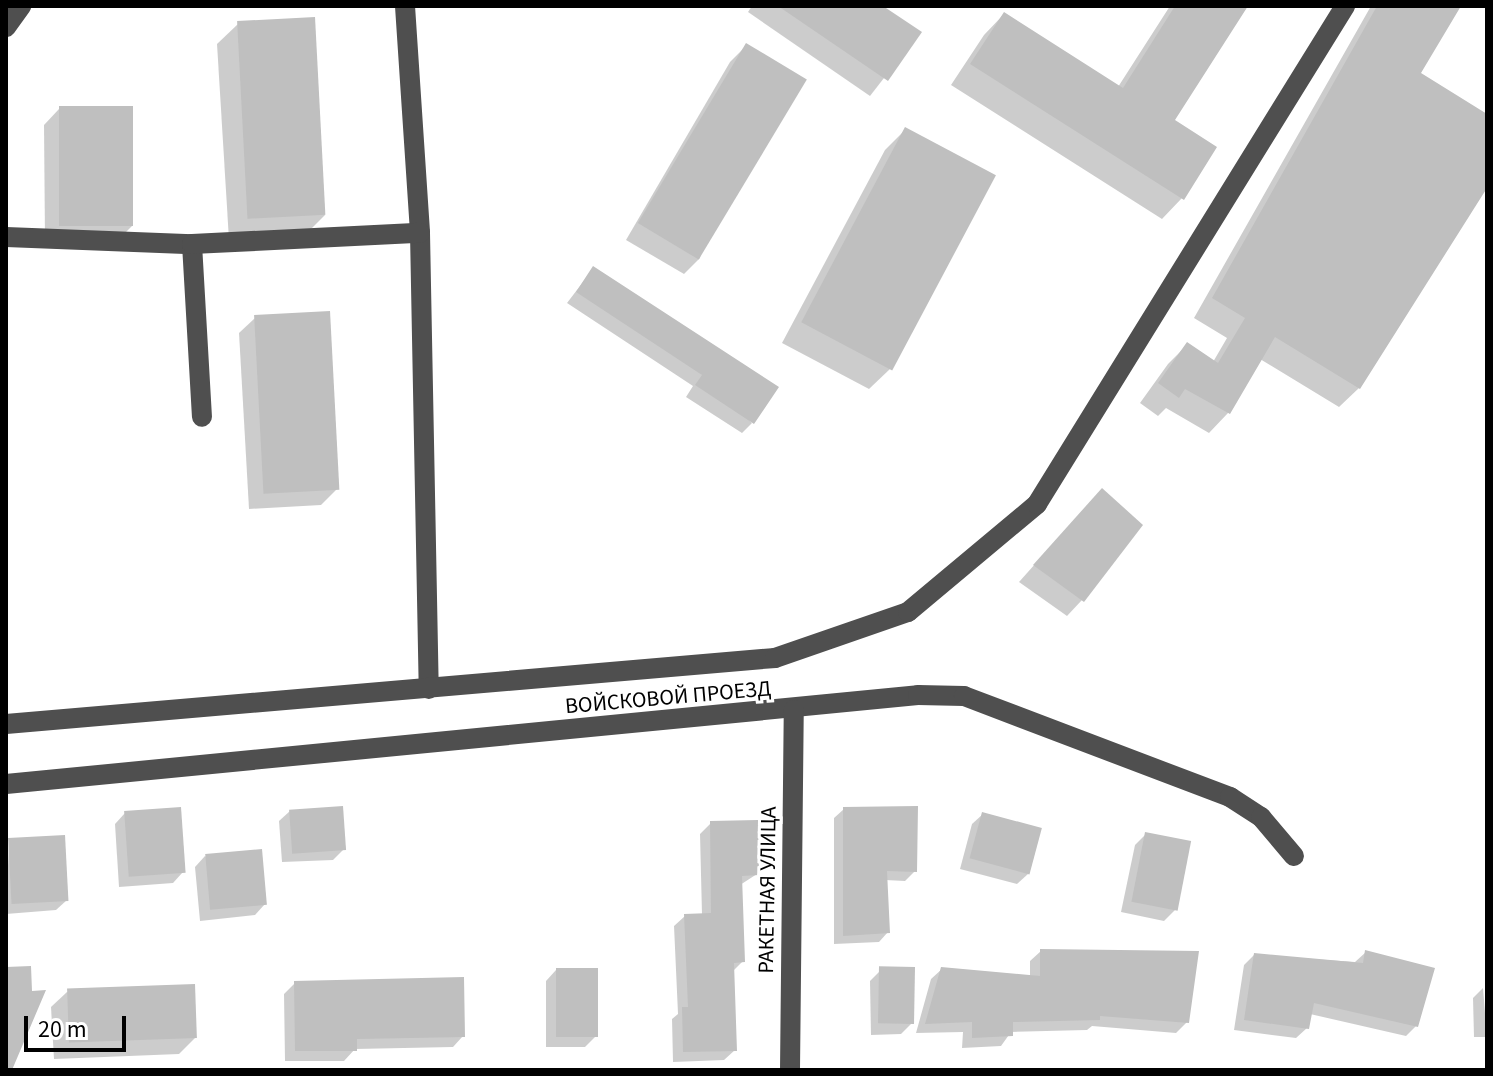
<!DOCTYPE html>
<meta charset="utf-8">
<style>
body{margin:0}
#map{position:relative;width:1493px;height:1076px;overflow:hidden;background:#fff;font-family:"Source Sans 3",sans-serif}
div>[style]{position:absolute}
.shadow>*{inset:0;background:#0003}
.building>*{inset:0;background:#bfbfbf;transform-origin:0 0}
.minor>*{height:20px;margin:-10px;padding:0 10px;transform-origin:10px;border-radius:10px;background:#4f4f4f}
span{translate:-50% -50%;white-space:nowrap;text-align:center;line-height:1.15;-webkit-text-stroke:6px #fff;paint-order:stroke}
.street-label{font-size:22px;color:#000}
.frame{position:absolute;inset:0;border:8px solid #000;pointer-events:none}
.scale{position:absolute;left:24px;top:1016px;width:102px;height:36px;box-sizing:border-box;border:4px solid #000;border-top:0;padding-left:10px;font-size:24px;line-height:28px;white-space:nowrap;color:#000;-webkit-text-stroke:6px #fff;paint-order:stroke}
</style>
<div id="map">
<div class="shadow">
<div style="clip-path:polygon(752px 6px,880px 6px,919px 33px,870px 96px,748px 12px)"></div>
<div style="clip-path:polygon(1170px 6px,1245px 6px,1172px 121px,1182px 198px,1162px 219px,951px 85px,984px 35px,1004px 14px,1118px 87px)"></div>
<div style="clip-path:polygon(1371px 6px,1458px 6px,1419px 73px,1487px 117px,1487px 184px,1359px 388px,1339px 407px,1260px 359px,1228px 413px,1209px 433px,1166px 408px,1158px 416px,1140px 403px,1168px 364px,1188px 344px,1213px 362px,1227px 338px,1194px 318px)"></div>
<div style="clip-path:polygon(238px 24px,325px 215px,305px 235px,229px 240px,217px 44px)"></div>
<div style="clip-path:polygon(746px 46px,700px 258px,684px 274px,626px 240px,730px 62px)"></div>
<div style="clip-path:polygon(59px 109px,132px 226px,116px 242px,45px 241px,44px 125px)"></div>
<div style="clip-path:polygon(906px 129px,890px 369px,869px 389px,782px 343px,885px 150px)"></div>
<div style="clip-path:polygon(593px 269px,752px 423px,742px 433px,686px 397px,693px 386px,567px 303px)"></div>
<div style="clip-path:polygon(255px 318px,337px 489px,321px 505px,249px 509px,239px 333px)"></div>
<div style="clip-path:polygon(1086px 507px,1082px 600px,1067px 616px,1019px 582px)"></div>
<div style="clip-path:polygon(844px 809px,915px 871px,905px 881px,885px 880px,888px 932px,879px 942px,834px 944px,834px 818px)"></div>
<div style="clip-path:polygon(290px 811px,344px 849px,333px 860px,282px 862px,279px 821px)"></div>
<div style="clip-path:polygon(125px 813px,183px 872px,173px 883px,119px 887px,115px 824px)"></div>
<div style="clip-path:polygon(983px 814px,1028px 874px,1017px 884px,960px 869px,972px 824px)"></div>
<div style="clip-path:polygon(711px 823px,757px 874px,740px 885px,743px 961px,732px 972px,735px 1050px,724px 1060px,673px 1062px,672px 1019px,678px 1014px,674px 926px,685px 916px,702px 915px,700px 834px)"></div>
<div style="clip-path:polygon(1146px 834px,1175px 910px,1164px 921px,1121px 912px,1135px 845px)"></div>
<div style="clip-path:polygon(9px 841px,67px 900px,56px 910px,6px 914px)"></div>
<div style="clip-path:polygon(205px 856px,265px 904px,255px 915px,200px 921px,195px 867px)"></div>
<div style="clip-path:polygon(1041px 951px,1187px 1022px,1176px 1033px,1092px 1026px,1087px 1030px,1011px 1032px,1001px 1046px,962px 1048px,963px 1032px,916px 1033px,931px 979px,942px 969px,1030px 977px,1030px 961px)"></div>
<div style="clip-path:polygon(1366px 952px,1416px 1026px,1406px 1036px,1310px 1014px,1307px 1028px,1296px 1038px,1234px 1030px,1244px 965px,1254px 955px,1355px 962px)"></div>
<div style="clip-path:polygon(556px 970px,596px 1036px,585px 1047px,546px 1047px,546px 981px)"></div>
<div style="clip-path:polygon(880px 971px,912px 1023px,901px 1034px,871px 1035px,870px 981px)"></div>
<div style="clip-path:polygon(295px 983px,463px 1036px,453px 1047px,355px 1049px,344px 1061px,285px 1061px,284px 994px)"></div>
<div style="clip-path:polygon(1483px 988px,1487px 1037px,1474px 1037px,1473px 998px)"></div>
<div style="clip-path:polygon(67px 992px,195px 1038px,179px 1054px,54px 1059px,51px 1007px)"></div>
</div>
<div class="building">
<div style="clip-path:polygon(778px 6px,883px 6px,922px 32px,888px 81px)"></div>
<div style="clip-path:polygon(1175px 6px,1248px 6px,1175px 120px,1217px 147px,1184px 200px,970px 64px,1004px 12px,1123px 88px)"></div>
<div style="clip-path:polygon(1377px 6px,1461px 6px,1421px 73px,1487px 114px,1487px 188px,1360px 389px,1275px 337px,1230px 414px,1185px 389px,1179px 398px,1158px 383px,1187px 342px,1218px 363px,1245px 318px,1212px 298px)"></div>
<div style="left:315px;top:17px;width:198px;height:78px;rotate:87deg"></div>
<div style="left:746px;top:43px;width:71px;height:210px;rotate:31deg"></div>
<div style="left:133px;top:106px;width:120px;height:74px;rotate:90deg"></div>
<div style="left:905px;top:127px;width:103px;height:221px;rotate:28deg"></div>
<div style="clip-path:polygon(593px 266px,779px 387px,754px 424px,695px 385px,702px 375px,576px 292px)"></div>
<div style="left:330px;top:311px;width:179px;height:76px;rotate:87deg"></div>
<div style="clip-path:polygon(1102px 488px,1143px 525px,1084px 602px,1033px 565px)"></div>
<div style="left:343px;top:806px;width:44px;height:54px;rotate:86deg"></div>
<div style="clip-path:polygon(918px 806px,917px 872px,887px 871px,890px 933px,843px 936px,843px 807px)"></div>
<div style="left:181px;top:807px;width:66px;height:57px;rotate:86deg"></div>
<div style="left:982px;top:812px;width:62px;height:48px;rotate:15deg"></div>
<div style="clip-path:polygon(758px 820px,759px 875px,742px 876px,745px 962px,734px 963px,737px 1051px,683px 1052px,682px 1007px,688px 1007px,684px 914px,711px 913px,710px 821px)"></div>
<div style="left:1145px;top:832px;width:47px;height:71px;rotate:11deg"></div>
<div style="left:65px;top:835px;width:66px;height:57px;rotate:87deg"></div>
<div style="left:262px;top:849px;width:56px;height:57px;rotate:85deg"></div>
<div style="clip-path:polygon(1040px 949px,1199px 951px,1189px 1023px,1100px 1016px,1100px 1020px,1013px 1022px,1013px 1036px,972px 1038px,972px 1022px,925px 1024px,941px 967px,1040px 976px)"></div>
<div style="clip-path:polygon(1365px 950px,1435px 968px,1418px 1027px,1314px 1003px,1309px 1029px,1244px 1020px,1254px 953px,1363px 963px)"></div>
<div style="clip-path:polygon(31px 966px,32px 991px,46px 990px,12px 1070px,6px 1070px,6px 967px)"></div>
<div style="left:915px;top:967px;width:57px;height:36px;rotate:91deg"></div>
<div style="left:556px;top:968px;width:42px;height:69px"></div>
<div style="clip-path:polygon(464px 977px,465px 1037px,357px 1039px,357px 1051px,295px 1051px,294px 981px)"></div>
<div style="left:195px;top:984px;width:54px;height:128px;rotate:88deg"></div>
</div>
<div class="minor">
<div style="left:405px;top:6px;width:227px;rotate:86.2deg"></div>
<div style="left:420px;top:233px;width:456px;rotate:88.9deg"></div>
<div style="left:6px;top:27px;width:26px;rotate:-54deg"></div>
<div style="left:6px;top:237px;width:186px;rotate:2.2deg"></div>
<div style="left:192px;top:244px;width:173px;rotate:86.7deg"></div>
<div style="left:192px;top:244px;width:228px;rotate:-2.8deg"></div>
<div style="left:6px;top:724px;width:772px;rotate:-4.91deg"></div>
<div style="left:775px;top:658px;width:141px;rotate:-19.1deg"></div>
<div style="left:908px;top:612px;width:168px;rotate:-39.9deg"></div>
<div style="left:1037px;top:504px;width:586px;rotate:-58.26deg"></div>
<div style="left:6px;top:784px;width:916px;rotate:-5.57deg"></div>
<div style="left:918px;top:695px;width:46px;rotate:1.2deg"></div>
<div style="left:964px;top:696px;width:285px;rotate:20.8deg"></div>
<div style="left:1230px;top:797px;width:37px;rotate:33deg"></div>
<div style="left:1261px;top:817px;width:51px;rotate:49.8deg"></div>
<div style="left:790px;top:1070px;width:360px;rotate:-89.4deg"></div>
</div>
<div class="street-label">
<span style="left:668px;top:698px;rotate:-5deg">ВОЙСКОВОЙ ПРОЕЗД</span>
<span style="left:768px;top:890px;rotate:-89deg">РАКЕТНАЯ УЛИЦА</span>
</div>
<div class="frame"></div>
<div class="scale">20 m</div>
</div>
